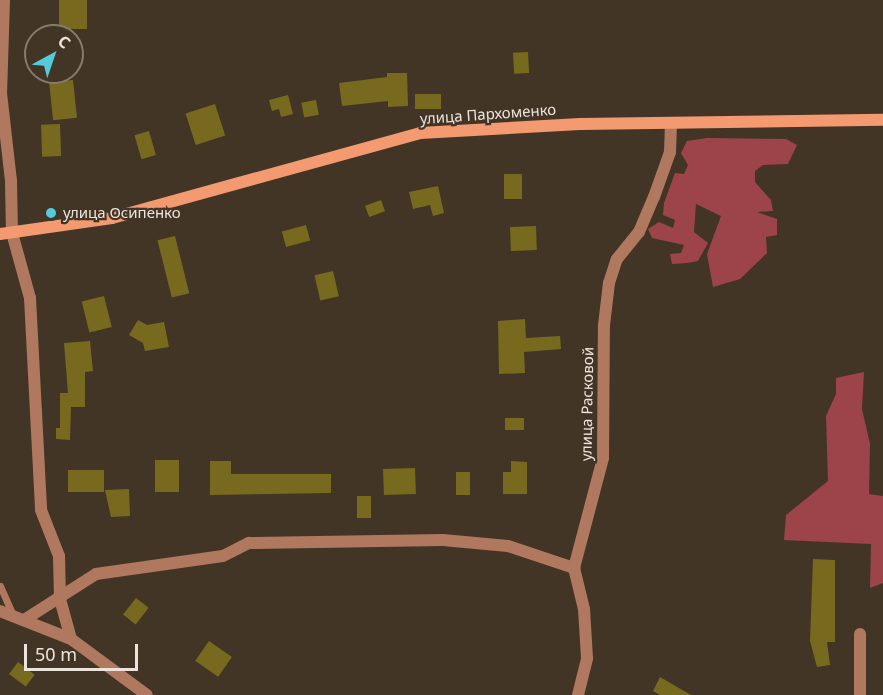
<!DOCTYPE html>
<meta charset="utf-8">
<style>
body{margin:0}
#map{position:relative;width:883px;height:695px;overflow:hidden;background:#423526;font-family:"Noto Sans",sans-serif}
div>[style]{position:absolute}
.forest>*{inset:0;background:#9c4449}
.building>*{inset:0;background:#776a1e;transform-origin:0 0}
.lane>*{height:7px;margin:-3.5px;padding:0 3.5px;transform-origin:3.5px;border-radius:3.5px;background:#b0785e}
.street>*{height:12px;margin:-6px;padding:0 6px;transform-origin:6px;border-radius:6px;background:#b0785e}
.secondary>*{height:12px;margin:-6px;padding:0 6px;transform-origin:6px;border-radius:6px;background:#f39a71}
.dots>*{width:16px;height:16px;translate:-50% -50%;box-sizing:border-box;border:3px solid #423526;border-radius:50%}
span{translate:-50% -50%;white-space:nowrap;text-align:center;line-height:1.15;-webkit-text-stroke:4.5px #423526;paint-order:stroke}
.street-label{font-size:15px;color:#ece4db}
.poi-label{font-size:15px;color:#ece4db}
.left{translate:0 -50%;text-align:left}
.north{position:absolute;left:24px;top:24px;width:60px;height:60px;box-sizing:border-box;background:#423526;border:2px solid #867b6e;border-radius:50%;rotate:40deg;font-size:16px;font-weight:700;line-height:24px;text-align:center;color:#ece4db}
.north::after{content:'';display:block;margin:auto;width:21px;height:27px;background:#53cbda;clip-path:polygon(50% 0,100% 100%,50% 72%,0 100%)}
.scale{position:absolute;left:24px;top:644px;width:114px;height:27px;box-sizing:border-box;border:3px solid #ece4db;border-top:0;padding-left:8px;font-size:18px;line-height:21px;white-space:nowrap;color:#ece4db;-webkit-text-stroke:4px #423526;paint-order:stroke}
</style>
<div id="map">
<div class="forest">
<div style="clip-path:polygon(707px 138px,786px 139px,797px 145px,788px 164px,763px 165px,755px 171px,755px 182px,771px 200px,773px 211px,757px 212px,777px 219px,777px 235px,766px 237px,767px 253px,740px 279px,713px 287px,707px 254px,721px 216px,696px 204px,694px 232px,708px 243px,698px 261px,687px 263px,672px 264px,670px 254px,681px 253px,684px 245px,652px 238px,648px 229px,659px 222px,673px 228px,675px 220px,663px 215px,664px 203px,675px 173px,684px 174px,688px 165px,681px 153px,687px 141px)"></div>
<div style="clip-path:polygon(864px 372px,862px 409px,870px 444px,869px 494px,883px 496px,883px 583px,870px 588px,871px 544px,784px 540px,786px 515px,828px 481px,826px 416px,836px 394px,836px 378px)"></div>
</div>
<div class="building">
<div style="left:59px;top:0;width:28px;height:29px"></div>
<div style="left:528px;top:52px;width:21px;height:15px;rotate:87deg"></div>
<div style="clip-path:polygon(387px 73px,407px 73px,408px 106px,388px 107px,388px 101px,342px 106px,339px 83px,387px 77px)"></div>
<div style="left:73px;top:80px;width:38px;height:24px;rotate:84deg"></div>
<div style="left:441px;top:94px;width:15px;height:26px;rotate:90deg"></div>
<div style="clip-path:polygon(288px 95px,293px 114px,281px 117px,279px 109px,272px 111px,269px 100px)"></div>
<div style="left:316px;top:100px;width:15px;height:15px;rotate:79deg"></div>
<div style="left:215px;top:104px;width:33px;height:31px;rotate:72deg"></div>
<div style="left:60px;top:124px;width:32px;height:19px;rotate:88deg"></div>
<div style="left:149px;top:131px;width:25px;height:15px;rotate:74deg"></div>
<div style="left:504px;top:174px;width:18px;height:25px"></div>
<div style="clip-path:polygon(438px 186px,444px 213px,433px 216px,430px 205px,413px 209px,409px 192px)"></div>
<div style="left:381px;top:200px;width:12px;height:17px;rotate:70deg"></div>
<div style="left:306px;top:225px;width:16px;height:25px;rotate:75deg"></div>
<div style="left:536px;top:226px;width:24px;height:26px;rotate:88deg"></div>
<div style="left:175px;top:236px;width:59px;height:18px;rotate:76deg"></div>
<div style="left:333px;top:271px;width:26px;height:19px;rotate:77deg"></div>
<div style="left:104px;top:296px;width:32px;height:23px;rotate:76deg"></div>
<div style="clip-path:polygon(525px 319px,526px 338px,560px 336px,561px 349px,524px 352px,525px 373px,499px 374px,498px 321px)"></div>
<div style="clip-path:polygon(138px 320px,147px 325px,164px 322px,169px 347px,145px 351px,143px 343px,129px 335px)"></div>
<div style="clip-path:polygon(90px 341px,93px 371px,85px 372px,85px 407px,71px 407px,70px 440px,56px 439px,56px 428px,60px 428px,60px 393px,68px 393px,64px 343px)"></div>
<div style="left:505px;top:418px;width:19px;height:12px"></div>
<div style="left:155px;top:460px;width:24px;height:32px"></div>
<div style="clip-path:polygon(210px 461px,231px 461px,231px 474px,331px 474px,331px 493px,210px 495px)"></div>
<div style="clip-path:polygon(511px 461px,527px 462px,527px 494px,503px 494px,503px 472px,511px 472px)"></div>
<div style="left:415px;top:468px;width:26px;height:32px;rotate:88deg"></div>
<div style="left:68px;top:470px;width:36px;height:22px"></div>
<div style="left:456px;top:472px;width:14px;height:23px"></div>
<div style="clip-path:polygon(129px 489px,130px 516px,111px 517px,105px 490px)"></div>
<div style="left:371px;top:496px;width:22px;height:14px;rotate:90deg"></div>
<div style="clip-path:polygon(813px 559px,835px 560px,835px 642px,827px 642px,830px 665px,817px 667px,810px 641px)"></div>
<div style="left:136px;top:598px;width:16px;height:21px;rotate:38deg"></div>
<div style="left:209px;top:641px;width:28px;height:24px;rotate:35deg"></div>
<div style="left:18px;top:662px;width:21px;height:15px;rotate:37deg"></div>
<div style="clip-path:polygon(660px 677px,691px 695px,660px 695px,653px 691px)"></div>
</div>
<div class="lane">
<div style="left:0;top:586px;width:32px;rotate:66deg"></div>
</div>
<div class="street">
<div style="left:4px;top:0;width:93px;rotate:91.8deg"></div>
<div style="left:1px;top:93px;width:89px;rotate:83.5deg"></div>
<div style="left:11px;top:181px;width:52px;rotate:88.9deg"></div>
<div style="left:12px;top:233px;width:67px;rotate:74.5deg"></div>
<div style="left:30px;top:298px;width:212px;rotate:87deg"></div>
<div style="left:41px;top:510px;width:49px;rotate:68.6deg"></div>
<div style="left:59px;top:556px;width:43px;rotate:88.7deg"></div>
<div style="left:60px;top:599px;width:41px;rotate:74.6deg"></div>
<div style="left:0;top:611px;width:76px;rotate:21.5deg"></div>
<div style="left:71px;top:639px;width:94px;rotate:36.4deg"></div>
<div style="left:24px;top:620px;width:85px;rotate:-32.6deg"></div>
<div style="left:96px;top:574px;width:128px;rotate:-8.1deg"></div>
<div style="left:223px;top:556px;width:29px;rotate:-27deg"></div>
<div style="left:249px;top:543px;width:194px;rotate:-0.9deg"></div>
<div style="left:443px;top:540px;width:65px;rotate:5.3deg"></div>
<div style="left:508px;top:546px;width:70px;rotate:18.4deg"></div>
<div style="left:578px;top:695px;width:38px;rotate:-76deg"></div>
<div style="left:587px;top:658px;width:49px;rotate:-93.5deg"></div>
<div style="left:584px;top:609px;width:42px;rotate:-103.7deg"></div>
<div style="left:574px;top:568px;width:114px;rotate:-75.2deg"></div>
<div style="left:603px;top:458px;width:133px;rotate:-89.6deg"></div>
<div style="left:604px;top:325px;width:42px;rotate:-83.2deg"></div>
<div style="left:609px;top:283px;width:25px;rotate:-72deg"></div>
<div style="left:617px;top:259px;width:35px;rotate:-51deg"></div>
<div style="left:639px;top:232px;width:38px;rotate:-67deg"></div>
<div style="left:654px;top:197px;width:48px;rotate:-70.4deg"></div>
<div style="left:670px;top:152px;width:29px;rotate:-88deg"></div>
<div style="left:860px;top:695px;width:61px;rotate:-90deg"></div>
</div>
<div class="secondary">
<div style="left:0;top:234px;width:113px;rotate:-8.1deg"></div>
<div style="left:112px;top:218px;width:320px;rotate:-15.4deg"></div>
<div style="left:420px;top:133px;width:160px;rotate:-3.2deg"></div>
<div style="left:580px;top:124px;width:303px;rotate:-0.8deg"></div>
</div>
<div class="dots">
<div style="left:51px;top:213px;background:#53cbda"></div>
</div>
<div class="street-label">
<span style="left:488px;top:114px;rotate:-4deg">улица Пархоменко</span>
<span style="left:587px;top:404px;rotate:-89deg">улица Расковой</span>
</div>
<div class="poi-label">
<span class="left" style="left:63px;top:213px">улица Осипенко</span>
</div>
<div class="north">С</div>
<div class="scale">50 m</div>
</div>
